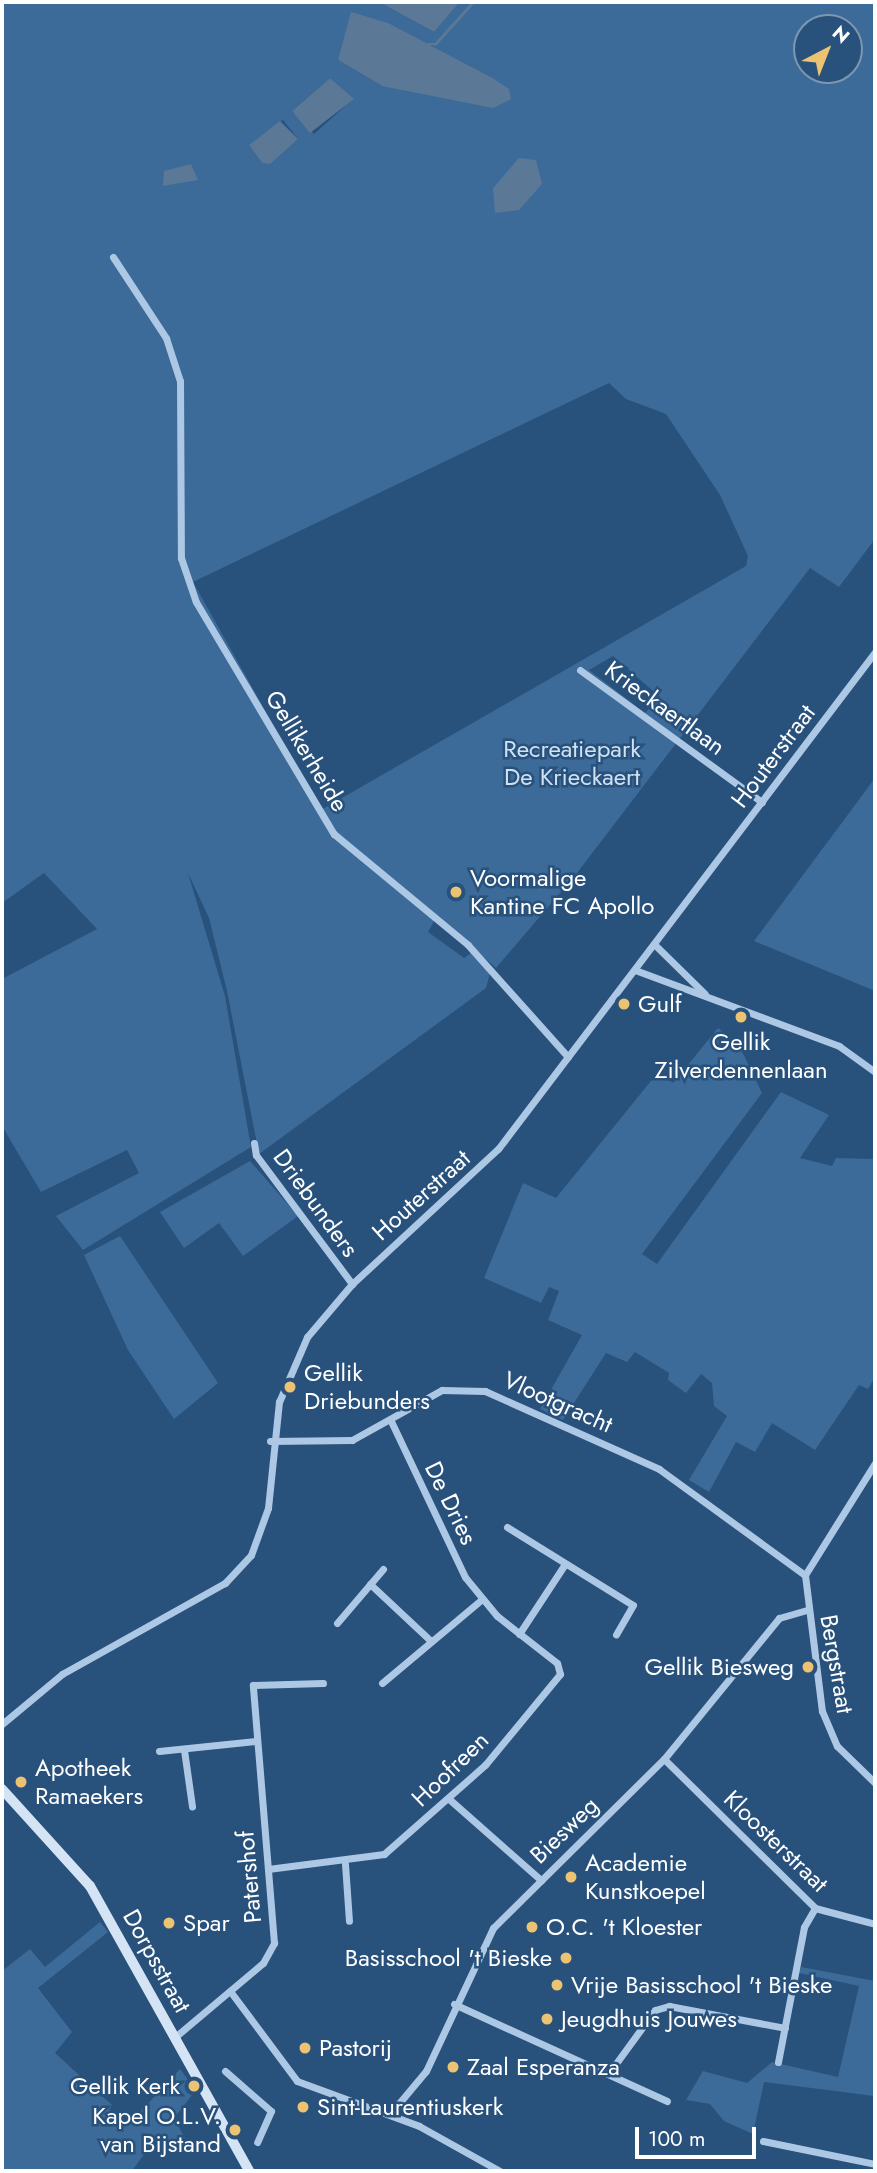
<!DOCTYPE html>
<style>
body{margin:0}
#map{position:relative;width:877px;height:2173px;overflow:hidden;background:#28517c;font-family:Jost,sans-serif}
div>[style]{position:absolute}
.green>*{inset:0;background:#3c6b99}
.water>*{inset:0;background:#5b7897}
.stream>*{height:2.5px;margin:-1.25px;padding:0 1.25px;transform-origin:1.25px;border-radius:1.25px;background:#5b7897}
.street>*{height:7px;margin:-3.5px;padding:0 3.5px;transform-origin:3.5px;border-radius:3.5px;background:#adc8e4}
.secondary>*{height:10px;margin:-5px;padding:0 5px;transform-origin:5px;border-radius:5px;background:#d5e4f4}
.dots>*{width:19px;height:19px;translate:-50% -50%;box-sizing:border-box;border:4px solid #28517c;border-radius:50%}
span{translate:-50% -50%;white-space:nowrap;text-align:center;line-height:1.15;-webkit-text-stroke:5px #28517c;paint-order:stroke}
.street-label{font-size:24px;color:#fff}
.park-label{font-size:24px;color:#cfe1f3}
.poi-label{font-size:24px;color:#fff}
.left{translate:0 -50%;text-align:left}
.right{translate:-100% -50%;text-align:right}
.frame{position:absolute;inset:0;border:4px solid #fff;pointer-events:none}
.north{position:absolute;left:793px;top:14px;width:70px;height:70px;box-sizing:border-box;background:#28517c;border:2px solid #7e97b0;border-radius:50%;rotate:42deg;font-size:19px;font-weight:700;line-height:28px;text-align:center;color:#fff}
.north::after{content:'';display:block;margin:auto;width:24px;height:32px;background:#ebc373;clip-path:polygon(50% 0,100% 100%,50% 72%,0 100%)}
.scale{position:absolute;left:635px;top:2127px;width:121px;height:32px;box-sizing:border-box;border:4px solid #fff;border-top:0;padding-left:9px;font-size:21px;line-height:24px;white-space:nowrap;color:#fff;-webkit-text-stroke:5px #28517c;paint-order:stroke}
</style>
<div id="map">
<div class="green">
<div style="clip-path:polygon(evenodd,2px 2px,379px 2px,434px 32px,460px 2px,875px 2px,875px 539px,839px 587px,810px 568px,577px 873px,496px 968px,437px 916px,428px 932px,464px 958px,471px 953px,490px 973px,486px 988px,259px 1154px,227px 991px,209px 918px,188px 873px,225px 996px,251px 1147px,83px 1250px,56px 1216px,139px 1173px,127px 1150px,41px 1192px,2px 1126px,2px 979px,97px 929px,44px 873px,2px 903px,2px 2px,807px 28px,849px 28px,849px 70px,807px 70px,807px 28px,2px 2px,426px 43px,491px 77px,382px 86px,338px 60px,426px 43px,2px 2px,330px 78px,353px 99px,314px 134px,292px 111px,330px 78px,2px 2px,283px 120px,298px 139px,262px 163px,249px 145px,283px 120px,2px 2px,609px 383px,626px 399px,666px 414px,720px 495px,748px 556px,746px 566px,321px 810px,193px 582px,609px 383px,2px 2px,613px 656px,660px 697px,645px 713px,589px 670px,613px 656px)"></div>
<div style="clip-path:polygon(875px 778px,875px 991px,754px 941px)"></div>
<div style="clip-path:polygon(718px 1028px,739px 1045px,762px 1093px,642px 1254px,657px 1264px,781px 1092px,829px 1115px,800px 1158px,832px 1166px,836px 1158px,875px 1159px,875px 1377px,868px 1389px,859px 1385px,815px 1450px,772px 1423px,755px 1452px,736px 1442px,709px 1492px,689px 1480px,727px 1416px,714px 1406px,712px 1383px,701px 1374px,686px 1393px,668px 1380px,669px 1373px,635px 1352px,627px 1362px,606px 1353px,563px 1420px,540px 1409px,582px 1335px,548px 1320px,559px 1291px,549px 1287px,541px 1303px,484px 1278px,523px 1183px,556px 1198px,659px 1071px,673px 1083px)"></div>
<div style="clip-path:polygon(250px 1161px,298px 1216px,243px 1256px,219px 1223px,184px 1248px,160px 1212px)"></div>
<div style="clip-path:polygon(120px 1236px,218px 1383px,174px 1419px,128px 1350px,84px 1255px)"></div>
<div style="clip-path:polygon(100px 1922px,108px 1932px,38px 1988px,72px 2032px,55px 2053px,112px 2105px,109px 2110px,130px 2123px,180px 2069px,196px 2090px,174px 2118px,188px 2144px,178px 2150px,155px 2139px,132px 2171px,2px 2171px,2px 1971px,30px 1949px,45px 1967px)"></div>
<div style="clip-path:polygon(801px 1967px,875px 1981px,874px 2096px,764px 2082px,753px 2134px,724px 2121px,710px 2104px,686px 2100px,703px 2071px,747px 2083px,772px 2062px,838px 2077px,859px 1986px,799px 1973px)"></div>
</div>
<div class="water">
<div style="clip-path:polygon(379px 2px,460px 2px,434px 32px)"></div>
<div style="clip-path:polygon(351px 12px,388px 23px,491px 77px,509px 89px,511px 99px,493px 108px,382px 86px,338px 60px)"></div>
<div style="clip-path:polygon(330px 78px,354px 99px,310px 133px,292px 111px)"></div>
<div style="clip-path:polygon(280px 121px,298px 139px,270px 164px,262px 163px,249px 145px)"></div>
<div style="clip-path:polygon(519px 158px,536px 160px,542px 184px,519px 210px,495px 213px,493px 188px)"></div>
<div style="clip-path:polygon(191px 164px,198px 180px,163px 186px,164px 171px)"></div>
</div>
<div class="stream">
<div style="left:428px;top:44px;width:7px"></div>
<div style="left:435px;top:44px;width:57px;rotate:-47.9deg"></div>
</div>
<div class="street">
<div style="left:113px;top:257px;width:97px;rotate:56.8deg"></div>
<div style="left:166px;top:338px;width:45px;rotate:72deg"></div>
<div style="left:180px;top:381px;width:177px;rotate:89.7deg"></div>
<div style="left:181px;top:558px;width:46px;rotate:71.2deg"></div>
<div style="left:196px;top:602px;width:270px;rotate:59.3deg"></div>
<div style="left:334px;top:834px;width:174px;rotate:39.6deg"></div>
<div style="left:468px;top:945px;width:150px;rotate:48.2deg"></div>
<div style="left:580px;top:670px;width:225px;rotate:36deg"></div>
<div style="left:654px;top:944px;width:71px;rotate:44.4deg"></div>
<div style="left:635px;top:970px;width:218px;rotate:20.4deg"></div>
<div style="left:839px;top:1046px;width:44px;rotate:35.8deg"></div>
<div style="left:254px;top:1143px;width:12px;rotate:81deg"></div>
<div style="left:256px;top:1155px;width:161px;rotate:53.3deg"></div>
<div style="left:270px;top:1441px;width:82px;rotate:-0.7deg"></div>
<div style="left:352px;top:1440px;width:103px;rotate:-29.1deg"></div>
<div style="left:442px;top:1390px;width:43px;rotate:1.3deg"></div>
<div style="left:485px;top:1391px;width:191px;rotate:24.1deg"></div>
<div style="left:659px;top:1469px;width:180px;rotate:36deg"></div>
<div style="left:507px;top:1527px;width:148px;rotate:31.8deg"></div>
<div style="left:633px;top:1605px;width:34px;rotate:120deg"></div>
<div style="left:805px;top:1575px;width:137px;rotate:82.9deg"></div>
<div style="left:822px;top:1711px;width:38px;rotate:67deg"></div>
<div style="left:837px;top:1746px;width:53px;rotate:44.2deg"></div>
<div style="left:805px;top:1575px;width:132px;rotate:-58deg"></div>
<div style="left:370px;top:1584px;width:83px;rotate:43.1deg"></div>
<div style="left:337px;top:1623px;width:71px;rotate:-49.6deg"></div>
<div style="left:519px;top:1634px;width:84px;rotate:-56.7deg"></div>
<div style="left:382px;top:1683px;width:129px;rotate:-40deg"></div>
<div style="left:2px;top:1724px;width:78px;rotate:-39.8deg"></div>
<div style="left:62px;top:1674px;width:187px;rotate:-29.2deg"></div>
<div style="left:225px;top:1583px;width:38px;rotate:-47deg"></div>
<div style="left:251px;top:1555px;width:50px;rotate:-70.1deg"></div>
<div style="left:268px;top:1508px;width:107px;rotate:-84.1deg"></div>
<div style="left:279px;top:1402px;width:71px;rotate:-66.7deg"></div>
<div style="left:307px;top:1337px;width:70px;rotate:-49.7deg"></div>
<div style="left:352px;top:1284px;width:199px;rotate:-42.8deg"></div>
<div style="left:498px;top:1149px;width:624px;rotate:-52.82deg"></div>
<div style="left:184px;top:1750px;width:57px;rotate:81.9deg"></div>
<div style="left:159px;top:1751px;width:98px;rotate:-5.9deg"></div>
<div style="left:664px;top:1759px;width:212px;rotate:44.6deg"></div>
<div style="left:815px;top:1908px;width:62px;rotate:14.9deg"></div>
<div style="left:449px;top:1799px;width:123px;rotate:41.4deg"></div>
<div style="left:345px;top:1864px;width:57px;rotate:86deg"></div>
<div style="left:268px;top:1869px;width:117px;rotate:-7.4deg"></div>
<div style="left:384px;top:1854px;width:135px;rotate:-41.4deg"></div>
<div style="left:485px;top:1765px;width:118px;rotate:-50.5deg"></div>
<div style="left:560px;top:1674px;width:11px;rotate:-105deg"></div>
<div style="left:557px;top:1663px;width:76px;rotate:-141.9deg"></div>
<div style="left:497px;top:1616px;width:50px;rotate:-129.4deg"></div>
<div style="left:465px;top:1577px;width:173px;rotate:-115.4deg"></div>
<div style="left:230px;top:1991px;width:112px;rotate:53.3deg"></div>
<div style="left:297px;top:2081px;width:130px;rotate:20.2deg"></div>
<div style="left:419px;top:2126px;width:93px;rotate:29.1deg"></div>
<div style="left:454px;top:2004px;width:234px;rotate:24.5deg"></div>
<div style="left:175px;top:2037px;width:115px;rotate:-40.1deg"></div>
<div style="left:263px;top:1963px;width:23px;rotate:-61deg"></div>
<div style="left:274px;top:1943px;width:259px;rotate:-94.7deg"></div>
<div style="left:253px;top:1685px;width:70px;rotate:-1.6deg"></div>
<div style="left:778px;top:2062px;width:137px;rotate:-79.1deg"></div>
<div style="left:804px;top:1927px;width:22px;rotate:-60deg"></div>
<div style="left:225px;top:2071px;width:61px;rotate:41deg"></div>
<div style="left:271px;top:2111px;width:34px;rotate:114deg"></div>
<div style="left:609px;top:2073px;width:78px;rotate:-53.9deg"></div>
<div style="left:655px;top:2010px;width:15px;rotate:-16deg"></div>
<div style="left:669px;top:2006px;width:118px;rotate:10.7deg"></div>
<div style="left:390px;top:2114px;width:56px;rotate:-50.1deg"></div>
<div style="left:426px;top:2071px;width:158px;rotate:-64.9deg"></div>
<div style="left:493px;top:1928px;width:240px;rotate:-44.7deg"></div>
<div style="left:664px;top:1759px;width:182px;rotate:-50.8deg"></div>
<div style="left:779px;top:1618px;width:29px;rotate:-16deg"></div>
<div style="left:763px;top:2141px;width:114px;rotate:11.6deg"></div>
</div>
<div class="secondary">
<div style="left:2px;top:1789px;width:131px;rotate:47.8deg"></div>
<div style="left:90px;top:1886px;width:326px;rotate:60.8deg"></div>
</div>
<div class="dots">
<div style="left:456px;top:892px;background:#ebc373"></div>
<div style="left:624px;top:1004px;background:#ebc373"></div>
<div style="left:741px;top:1017px;background:#ebc373"></div>
<div style="left:290px;top:1387px;background:#ebc373"></div>
<div style="left:808px;top:1667px;background:#ebc373"></div>
<div style="left:21px;top:1782px;background:#ebc373"></div>
<div style="left:571px;top:1877px;background:#ebc373"></div>
<div style="left:169px;top:1923px;background:#ebc373"></div>
<div style="left:532px;top:1927px;background:#ebc373"></div>
<div style="left:566px;top:1958px;background:#ebc373"></div>
<div style="left:557px;top:1985px;background:#ebc373"></div>
<div style="left:547px;top:2019px;background:#ebc373"></div>
<div style="left:305px;top:2048px;background:#ebc373"></div>
<div style="left:453px;top:2067px;background:#ebc373"></div>
<div style="left:194px;top:2086px;background:#ebc373"></div>
<div style="left:303px;top:2107px;background:#ebc373"></div>
<div style="left:235px;top:2130px;background:#ebc373"></div>
</div>
<div class="street-label">
<span style="left:665px;top:708px;rotate:36deg">Krieckaertlaan</span>
<span style="left:307px;top:751px;rotate:59deg">Gellikerheide</span>
<span style="left:773px;top:756px;rotate:-53deg">Houterstraat</span>
<span style="left:421px;top:1195px;rotate:-42deg">Houterstraat</span>
<span style="left:316px;top:1203px;rotate:54deg">Driebunders</span>
<span style="left:558px;top:1402px;rotate:24deg">Vlootgracht</span>
<span style="left:451px;top:1503px;rotate:64deg">De Dries</span>
<span style="left:837px;top:1664px;rotate:80deg">Bergstraat</span>
<span style="left:450px;top:1769px;rotate:-44deg">Hoofreen</span>
<span style="left:564px;top:1830px;rotate:-44deg">Biesweg</span>
<span style="left:776px;top:1841px;rotate:44deg">Kloosterstraat</span>
<span style="left:249px;top:1877px;rotate:-95deg">Patershof</span>
<span style="left:157px;top:1961px;rotate:61deg">Dorpsstraat</span>
</div>
<div class="park-label">
<span style="left:572px;top:763px">Recreatiepark<br>De Krieckaert</span>
</div>
<div class="poi-label">
<span class="left" style="left:470px;top:892px">Voormalige<br>Kantine FC Apollo</span>
<span class="left" style="left:638px;top:1004px">Gulf</span>
<span style="left:741px;top:1056px">Gellik<br>Zilverdennenlaan</span>
<span class="left" style="left:304px;top:1387px">Gellik<br>Driebunders</span>
<span class="right" style="left:794px;top:1667px">Gellik Biesweg</span>
<span class="left" style="left:35px;top:1782px">Apotheek<br>Ramaekers</span>
<span class="left" style="left:585px;top:1877px">Academie<br>Kunstkoepel</span>
<span class="left" style="left:183px;top:1923px">Spar</span>
<span class="left" style="left:546px;top:1927px">O.C. 't Kloester</span>
<span class="right" style="left:552px;top:1958px">Basisschool 't Bieske</span>
<span class="left" style="left:571px;top:1985px">Vrije Basisschool 't Bieske</span>
<span class="left" style="left:561px;top:2019px">Jeugdhuis Jouwes</span>
<span class="left" style="left:319px;top:2048px">Pastorij</span>
<span class="left" style="left:467px;top:2067px">Zaal Esperanza</span>
<span class="right" style="left:180px;top:2086px">Gellik Kerk</span>
<span class="left" style="left:317px;top:2107px">Sint-Laurentiuskerk</span>
<span class="right" style="left:221px;top:2130px">Kapel O.L.V.<br>van Bijstand</span>
</div>
<div class="frame"></div>
<div class="north">N</div>
<div class="scale">100 m</div>
</div>
